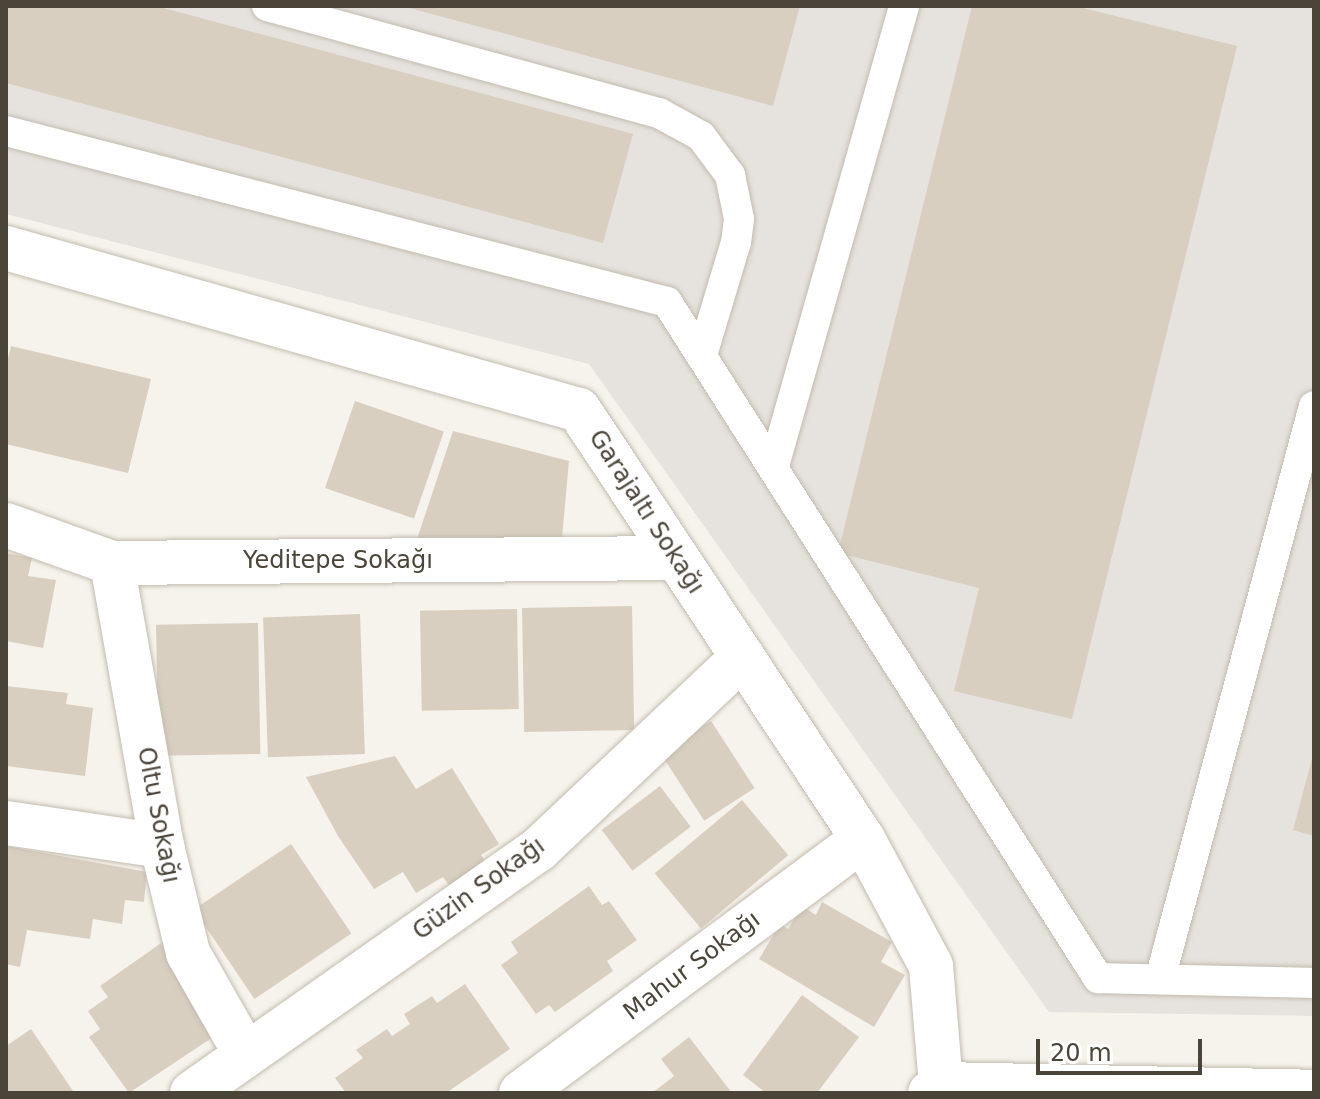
<!DOCTYPE html>
<meta charset="utf-8">
<style>
body{margin:0}
#map{position:relative;width:1320px;height:1099px;overflow:hidden;background:#f6f3ec;font-family:"DejaVu Sans",sans-serif}
div>[style]{position:absolute}
.industrial>*{inset:0;background:#e6e2dd}
.building>*{inset:0;background:#d8cfc1;transform-origin:0 0}
.roads{filter:drop-shadow(0 0 2px #c2bbae) drop-shadow(0 0 2px #c2bbae)}
.service>*{height:30px;margin:-15px;padding:0 15px;transform-origin:15px;border-radius:15px;background:#fff}
.minor>*{height:44px;margin:-22px;padding:0 22px;transform-origin:22px;border-radius:22px;background:#fff}
span{translate:-50% -50%;white-space:nowrap;text-align:center;line-height:1.15;-webkit-text-stroke:8px #fff;paint-order:stroke}
.street-label{font-size:24px;color:#4b4439}
.frame{position:absolute;inset:0;border:8px solid #4b4439;pointer-events:none}
.scale{position:absolute;left:1036px;top:1039px;width:166px;height:36px;box-sizing:border-box;border:4px solid #4b4439;border-top:0;padding-left:10px;font-size:24px;line-height:28px;white-space:nowrap;color:#4b4439;-webkit-text-stroke:6px #fff;paint-order:stroke}
</style>
<div id="map">
<div class="industrial">
<div style="clip-path:polygon(6px 6px,1314px 6px,1314px 1016px,1049px 1012px,589px 364px,6px 214px)"></div>
</div>
<div class="building">
<div style="clip-path:polygon(6px 6px,156px 6px,633px 134px,603px 243px,6px 83px)"></div>
<div style="clip-path:polygon(402px 6px,800px 6px,773px 106px)"></div>
<div style="clip-path:polygon(972px 6px,1075px 6px,1237px 46px,1072px 719px,954px 691px,979px 588px,838px 553px)"></div>
<div style="clip-path:polygon(11px 346px,151px 379px,128px 473px,6px 444px,6px 367px)"></div>
<div style="left:355px;top:401px;width:94px;height:92px;rotate:19deg"></div>
<div style="clip-path:polygon(453px 431px,569px 461px,561px 549px,416px 542px)"></div>
<div style="clip-path:polygon(6px 553px,32px 558px,28px 576px,56px 580px,43px 648px,6px 641px)"></div>
<div style="left:632px;top:606px;width:124px;height:110px;rotate:89deg"></div>
<div style="left:517px;top:609px;width:100px;height:97px;rotate:89deg"></div>
<div style="left:360px;top:614px;width:140px;height:97px;rotate:88deg"></div>
<div style="left:258px;top:623px;width:131px;height:102px;rotate:89deg"></div>
<div style="clip-path:polygon(6px 686px,68px 693px,66px 704px,93px 708px,85px 776px,6px 766px)"></div>
<div style="left:711px;top:721px;width:80px;height:60px;rotate:57deg"></div>
<div style="clip-path:polygon(1313px 755px,1314px 755px,1314px 836px,1293px 830px)"></div>
<div style="clip-path:polygon(395px 756px,416px 789px,452px 768px,499px 844px,481px 855px,486px 862px,449px 885px,443px 877px,416px 893px,403px 872px,374px 889px,338px 836px,306px 777px)"></div>
<div style="left:660px;top:786px;width:51px;height:73px;rotate:53deg"></div>
<div style="left:742px;top:800px;width:72px;height:114px;rotate:50deg"></div>
<div style="left:291px;top:844px;width:108px;height:117px;rotate:56deg"></div>
<div style="clip-path:polygon(6px 846px,147px 872px,144px 902px,125px 900px,122px 924px,93px 919px,90px 939px,27px 930px,20px 967px,6px 964px)"></div>
<div style="clip-path:polygon(589px 886px,602px 905px,609px 901px,637px 940px,607px 961px,613px 971px,555px 1012px,549px 1005px,536px 1014px,501px 965px,518px 953px,511px 942px)"></div>
<div style="clip-path:polygon(822px 902px,892px 942px,881px 962px,905px 975px,874px 1027px,759px 959px,780px 924px,788px 929px,802px 906px,816px 915px)"></div>
<div style="clip-path:polygon(164px 941px,225px 1029px,129px 1093px,89px 1037px,100px 1029px,88px 1011px,108px 997px,100px 986px)"></div>
<div style="clip-path:polygon(465px 984px,510px 1049px,446px 1093px,346px 1093px,335px 1078px,363px 1058px,356px 1050px,387px 1029px,392px 1036px,410px 1024px,404px 1014px,432px 996px,437px 1003px)"></div>
<div style="clip-path:polygon(802px 995px,859px 1037px,817px 1093px,766px 1093px,743px 1075px)"></div>
<div style="clip-path:polygon(31px 1029px,73px 1091px,70px 1093px,6px 1093px,6px 1046px)"></div>
<div style="clip-path:polygon(689px 1037px,732px 1093px,652px 1093px,674px 1076px,661px 1059px)"></div>
</div>
<div class="roads">
<div class="service">
<div style="left:267px;top:6px;width:406px;rotate:15.3deg"></div>
<div style="left:659px;top:113px;width:48px;rotate:28.7deg"></div>
<div style="left:701px;top:136px;width:49px;rotate:53.4deg"></div>
<div style="left:730px;top:175px;width:45px;rotate:78.4deg"></div>
<div style="left:739px;top:219px;width:23px;rotate:97deg"></div>
<div style="left:736px;top:242px;width:118px;rotate:106.7deg"></div>
<div style="left:6px;top:131px;width:683px;rotate:14.5deg"></div>
<div style="left:667px;top:302px;width:802px;rotate:57.48deg"></div>
<div style="left:1098px;top:978px;width:216px;rotate:1.3deg"></div>
<div style="left:774px;top:466px;width:478px;rotate:-74.2deg"></div>
<div style="left:1160px;top:979px;width:593px;rotate:-74.96deg"></div>
</div>
<div class="minor">
<div style="left:6px;top:248px;width:595px;rotate:15.79deg"></div>
<div style="left:579px;top:410px;width:514px;rotate:56.5deg"></div>
<div style="left:863px;top:839px;width:144px;rotate:61.8deg"></div>
<div style="left:931px;top:966px;width:118px;rotate:85.2deg"></div>
<div style="left:941px;top:1084px;width:14px;rotate:141deg"></div>
<div style="left:6px;top:525px;width:113px;rotate:19.7deg"></div>
<div style="left:112px;top:563px;width:565px;rotate:-0.51deg"></div>
<div style="left:112px;top:563px;width:287px;rotate:80deg"></div>
<div style="left:162px;top:846px;width:110px;rotate:76.3deg"></div>
<div style="left:188px;top:953px;width:115px;rotate:60.3deg"></div>
<div style="left:6px;top:823px;width:158px;rotate:8.4deg"></div>
<div style="left:941px;top:1084px;width:373px;rotate:1.2deg"></div>
<div style="left:192px;top:1093px;width:424px;rotate:-35.1deg"></div>
<div style="left:539px;top:849px;width:280px;rotate:-43.3deg"></div>
<div style="left:521px;top:1093px;width:426px;rotate:-36.6deg"></div>
</div>
</div>
<div class="street-label">
<span style="left:646px;top:512px;rotate:57deg">Garajaltı Sokağı</span>
<span style="left:338px;top:561px">Yeditepe Sokağı</span>
<span style="left:158px;top:815px;rotate:79deg">Oltu Sokağı</span>
<span style="left:479px;top:889px;rotate:-36deg">Güzin Sokağı</span>
<span style="left:692px;top:966px;rotate:-37deg">Mahur Sokağı</span>
</div>
<div class="frame"></div>
<div class="scale">20 m</div>
</div>
